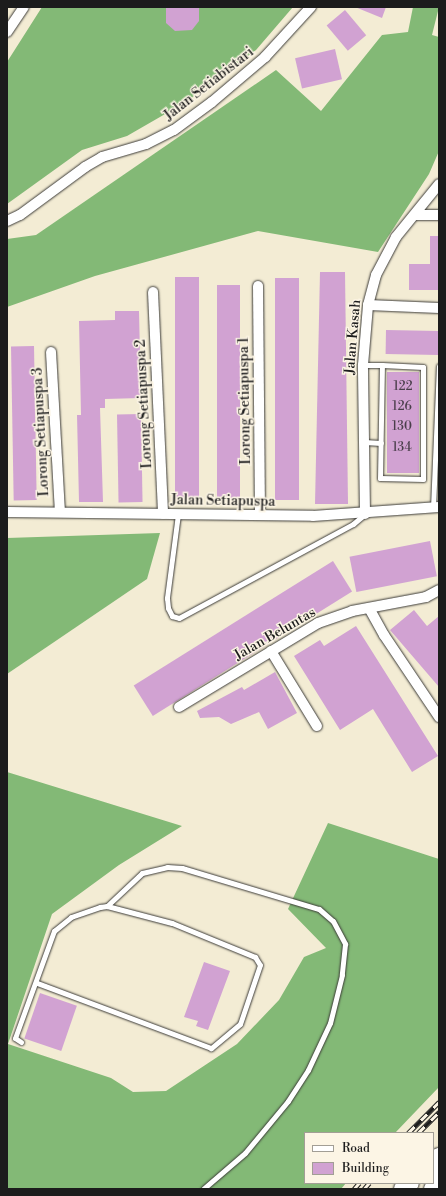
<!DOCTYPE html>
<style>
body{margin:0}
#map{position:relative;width:446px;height:1196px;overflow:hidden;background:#f3ecd4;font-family:"Libre Bodoni",serif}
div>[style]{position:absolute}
.forest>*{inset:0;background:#83b976}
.building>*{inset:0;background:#d1a2d2;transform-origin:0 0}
.roads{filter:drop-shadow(0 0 1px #3c3b38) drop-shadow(0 0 1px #3c3b38)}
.lane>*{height:5px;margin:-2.5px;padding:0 2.5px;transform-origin:2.5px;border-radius:2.5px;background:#fff}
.street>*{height:10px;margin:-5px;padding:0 5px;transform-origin:5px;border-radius:5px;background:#fff}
.highway>*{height:18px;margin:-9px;padding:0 9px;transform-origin:9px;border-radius:9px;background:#fff}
.rail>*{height:4.5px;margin-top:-2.25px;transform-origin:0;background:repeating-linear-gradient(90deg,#fcf5e5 0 9px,#1c1c1c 0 18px);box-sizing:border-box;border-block:1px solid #1c1c1c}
span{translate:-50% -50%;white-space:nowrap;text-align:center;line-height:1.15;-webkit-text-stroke:3px #fcf5e5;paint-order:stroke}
.number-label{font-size:12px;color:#493e4a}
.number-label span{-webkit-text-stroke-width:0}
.street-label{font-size:14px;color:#1c1c1c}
.frame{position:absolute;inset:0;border:8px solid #1c1c1c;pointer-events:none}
.legend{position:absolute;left:304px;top:1132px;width:130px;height:52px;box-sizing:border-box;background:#fcf5e5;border:1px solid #a29e95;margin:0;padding:5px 7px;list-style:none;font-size:12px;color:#1c1c1c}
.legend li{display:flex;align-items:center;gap:8px;height:20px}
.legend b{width:20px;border:1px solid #a29e95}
</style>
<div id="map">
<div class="forest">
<div style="clip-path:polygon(42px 7px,293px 7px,256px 50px,186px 102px,127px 136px,82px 150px,7px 204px,7px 62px)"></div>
<div style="clip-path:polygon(413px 7px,439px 7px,432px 35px,439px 37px,439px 151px,429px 174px,378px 252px,258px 231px,95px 276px,7px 307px,7px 239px,36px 235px,276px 70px,321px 111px,382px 35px,408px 32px)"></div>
<div style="clip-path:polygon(160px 533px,147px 579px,7px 674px,7px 538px)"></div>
<div style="clip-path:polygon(7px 772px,182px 826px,119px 865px,52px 914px,8px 1044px,111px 1078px,133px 1092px,166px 1091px,237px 1044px,279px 1000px,304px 957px,326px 948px,288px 909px,328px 823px,439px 859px,439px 1087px,395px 1133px,305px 1133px,305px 1183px,346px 1183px,341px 1189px,7px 1189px)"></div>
</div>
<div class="building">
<div style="clip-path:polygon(166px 7px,199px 7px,199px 21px,192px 30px,175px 31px,166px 23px)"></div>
<div style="clip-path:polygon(355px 7px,386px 7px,382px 18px)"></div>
<div style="left:345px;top:10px;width:33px;height:24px;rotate:50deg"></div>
<div style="left:335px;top:49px;width:31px;height:41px;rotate:77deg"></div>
<div style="clip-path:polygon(430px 236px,439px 236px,439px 290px,409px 290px,409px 264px,430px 264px)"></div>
<div style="clip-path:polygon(320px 272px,345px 272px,348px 504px,315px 504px)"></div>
<div style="left:175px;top:277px;width:24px;height:226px"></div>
<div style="left:275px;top:278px;width:24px;height:222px"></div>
<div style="left:217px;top:285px;width:23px;height:214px"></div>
<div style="clip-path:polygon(115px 311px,139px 311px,141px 398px,105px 399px,105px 408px,100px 408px,103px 502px,79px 502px,77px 415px,81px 415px,79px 321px,115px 320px)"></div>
<div style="left:386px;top:330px;width:53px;height:24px;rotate:1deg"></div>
<div style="left:34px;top:346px;width:154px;height:23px;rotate:89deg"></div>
<div style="left:387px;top:372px;width:32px;height:101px"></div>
<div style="left:141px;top:414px;width:88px;height:24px;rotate:89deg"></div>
<div style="left:430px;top:541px;width:36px;height:82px;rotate:79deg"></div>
<div style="left:333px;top:561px;width:36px;height:235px;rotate:58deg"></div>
<div style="clip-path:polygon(414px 610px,427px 626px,439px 616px,439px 687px,390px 630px)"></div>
<div style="clip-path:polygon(356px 626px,438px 756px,412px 772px,373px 709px,340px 730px,294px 656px,320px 640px,324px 646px)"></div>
<div style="clip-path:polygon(275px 672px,297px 713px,268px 729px,259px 712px,231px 724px,219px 717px,200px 718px,197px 711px,242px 687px,244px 690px)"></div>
<div style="clip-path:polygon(204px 962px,230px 971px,208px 1030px,196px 1026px,198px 1021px,184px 1017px)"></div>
<div style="left:40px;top:993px;width:39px;height:48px;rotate:19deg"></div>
</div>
<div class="roads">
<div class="lane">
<div style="left:363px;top:365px;width:19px"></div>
<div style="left:382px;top:365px;width:41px;rotate:2.8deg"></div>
<div style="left:423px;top:367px;width:112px;rotate:90deg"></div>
<div style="left:423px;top:479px;width:43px;rotate:-178.7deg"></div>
<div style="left:380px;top:478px;width:113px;rotate:-89deg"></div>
<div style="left:364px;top:442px;width:17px;rotate:3deg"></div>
<div style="left:433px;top:508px;width:142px;rotate:-87.6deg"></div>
<div style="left:178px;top:514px;width:85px;rotate:97.5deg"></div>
<div style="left:167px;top:598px;width:10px;rotate:84deg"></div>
<div style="left:168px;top:608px;width:9px;rotate:63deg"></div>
<div style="left:172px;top:616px;width:7px;rotate:16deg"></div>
<div style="left:179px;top:618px;width:198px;rotate:-28.4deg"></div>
<div style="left:353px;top:524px;width:16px;rotate:-40deg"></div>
<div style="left:107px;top:906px;width:48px;rotate:-43.3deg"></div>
<div style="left:142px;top:873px;width:26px;rotate:-13deg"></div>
<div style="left:167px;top:867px;width:15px;rotate:4deg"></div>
<div style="left:182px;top:868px;width:143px;rotate:16.7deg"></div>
<div style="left:319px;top:909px;width:18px;rotate:41deg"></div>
<div style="left:333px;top:921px;width:26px;rotate:62deg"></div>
<div style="left:345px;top:944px;width:31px;rotate:96deg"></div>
<div style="left:342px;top:975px;width:49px;rotate:104deg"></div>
<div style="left:330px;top:1023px;width:52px;rotate:115.1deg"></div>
<div style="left:308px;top:1070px;width:37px;rotate:123deg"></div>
<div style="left:288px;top:1101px;width:67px;rotate:129.6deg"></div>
<div style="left:245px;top:1153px;width:55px;rotate:139.4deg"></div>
<div style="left:21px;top:1042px;width:7px;rotate:-146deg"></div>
<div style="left:15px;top:1038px;width:114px;rotate:-70deg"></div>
<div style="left:54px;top:931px;width:22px;rotate:-39deg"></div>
<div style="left:71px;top:917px;width:31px;rotate:-19deg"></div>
<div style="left:100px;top:907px;width:7px;rotate:-8deg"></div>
<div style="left:107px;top:906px;width:67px;rotate:14.7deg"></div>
<div style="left:172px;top:923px;width:90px;rotate:22.3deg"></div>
<div style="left:255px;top:957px;width:9px;rotate:58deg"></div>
<div style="left:260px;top:965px;width:62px;rotate:108.7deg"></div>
<div style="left:240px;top:1024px;width:38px;rotate:140deg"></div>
<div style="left:211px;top:1048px;width:186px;rotate:-159.5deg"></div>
</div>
<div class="street">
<div style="left:7px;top:32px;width:30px;rotate:-56deg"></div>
<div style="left:416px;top:215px;width:23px"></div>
<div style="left:7px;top:221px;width:14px;rotate:-25deg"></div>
<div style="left:20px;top:215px;width:81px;rotate:-36.4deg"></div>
<div style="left:85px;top:167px;width:20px;rotate:-30deg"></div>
<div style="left:102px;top:157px;width:46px;rotate:-16.5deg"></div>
<div style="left:146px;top:144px;width:31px;rotate:-27deg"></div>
<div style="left:174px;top:130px;width:47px;rotate:-36.4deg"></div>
<div style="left:212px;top:102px;width:70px;rotate:-40.3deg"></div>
<div style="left:265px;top:57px;width:68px;rotate:-47.4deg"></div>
<div style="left:258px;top:286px;width:229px;rotate:89.5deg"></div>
<div style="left:153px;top:292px;width:222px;rotate:87.4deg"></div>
<div style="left:368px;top:305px;width:71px;rotate:2.4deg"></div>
<div style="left:51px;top:352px;width:159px;rotate:86.8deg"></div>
<div style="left:7px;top:512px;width:306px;rotate:0.7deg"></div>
<div style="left:313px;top:516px;width:126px;rotate:-4.1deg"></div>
<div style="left:365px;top:514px;width:149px;rotate:-90.8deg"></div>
<div style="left:363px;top:365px;width:60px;rotate:-85.2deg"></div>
<div style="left:368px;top:305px;width:31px;rotate:-75deg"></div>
<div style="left:376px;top:275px;width:43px;rotate:-62.2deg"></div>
<div style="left:396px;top:237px;width:68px;rotate:-50.9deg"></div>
<div style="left:369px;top:608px;width:31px;rotate:61deg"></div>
<div style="left:384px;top:635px;width:99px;rotate:56.1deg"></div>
<div style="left:271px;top:651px;width:88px;rotate:58.5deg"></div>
<div style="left:179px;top:707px;width:162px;rotate:-31.1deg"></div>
<div style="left:318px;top:623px;width:36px;rotate:-19deg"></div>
<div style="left:352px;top:611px;width:75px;rotate:-10.7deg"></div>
<div style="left:426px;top:597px;width:15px;rotate:-28deg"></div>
</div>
<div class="highway">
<div style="left:433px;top:1165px;width:10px;rotate:-53deg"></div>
<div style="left:403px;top:1189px;width:9px;rotate:-41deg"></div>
<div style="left:433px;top:1189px;width:11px;rotate:-56deg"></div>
</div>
</div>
<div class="rail">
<div style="left:408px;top:1133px;width:44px;rotate:-45deg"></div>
<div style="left:418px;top:1133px;width:30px;rotate:-45deg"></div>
<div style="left:354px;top:1189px;width:8px;rotate:-50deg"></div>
<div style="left:364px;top:1189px;width:8px;rotate:-50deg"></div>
</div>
<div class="number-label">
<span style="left:403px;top:387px">122</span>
<span style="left:402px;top:407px">126</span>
<span style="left:402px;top:427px">130</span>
<span style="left:402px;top:448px">134</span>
</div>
<div class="street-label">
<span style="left:209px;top:84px;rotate:-38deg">Jalan Setiabistari</span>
<span style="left:353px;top:337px;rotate:-85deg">Jalan Kasah</span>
<span style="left:245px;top:401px;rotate:-91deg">Lorong Setiapuspa 1</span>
<span style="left:144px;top:404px;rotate:-93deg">Lorong Setiapuspa 2</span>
<span style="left:41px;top:432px;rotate:-93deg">Lorong Setiapuspa 3</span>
<span style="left:223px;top:501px;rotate:1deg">Jalan Setiapuspa</span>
<span style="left:275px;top:634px;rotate:-30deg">Jalan Beluntas</span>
</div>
<div class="frame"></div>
<ul class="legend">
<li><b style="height:5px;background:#fff"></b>Road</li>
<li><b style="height:11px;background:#d1a2d2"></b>Building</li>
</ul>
</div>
